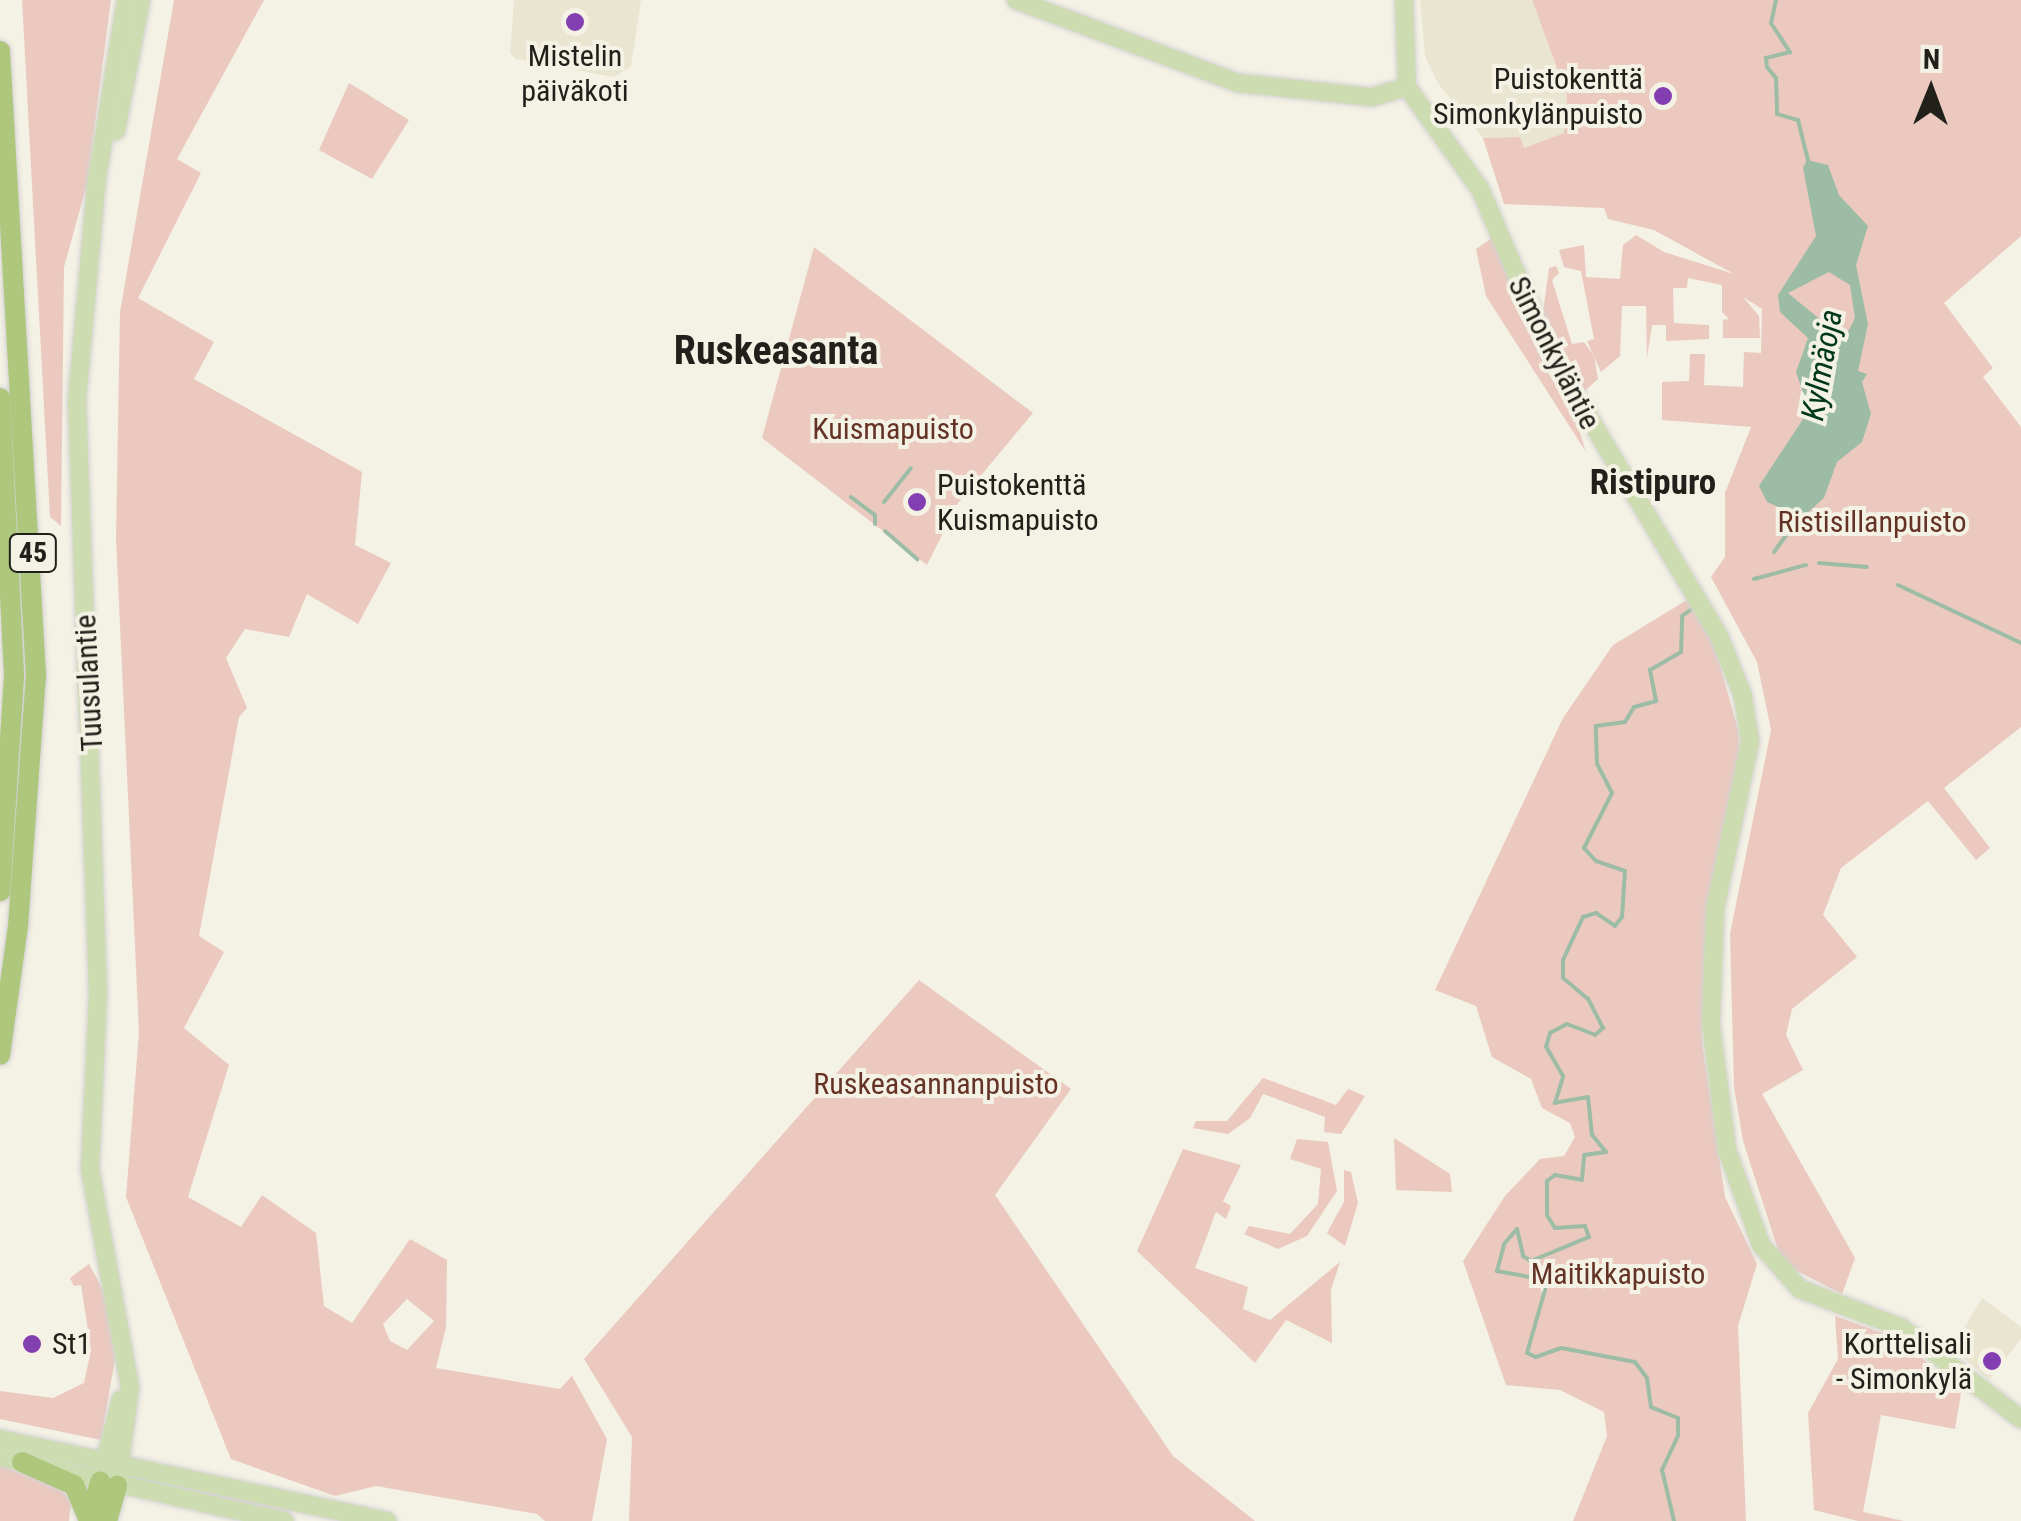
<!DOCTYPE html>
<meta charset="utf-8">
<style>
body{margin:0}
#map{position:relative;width:2021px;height:1521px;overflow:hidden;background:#f4f1e5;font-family:"Roboto Condensed",sans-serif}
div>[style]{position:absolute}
.built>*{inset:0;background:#eae5d1}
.green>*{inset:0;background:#ebc9bf}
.water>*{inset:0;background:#9dbca5}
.stream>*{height:4px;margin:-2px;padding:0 2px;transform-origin:2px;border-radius:2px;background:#9dbca5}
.roads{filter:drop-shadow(0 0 2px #d3d2d1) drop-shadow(0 0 2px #d3d2d1)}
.major>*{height:18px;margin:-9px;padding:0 9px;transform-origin:9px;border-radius:9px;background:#ceddb1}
.highway>*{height:20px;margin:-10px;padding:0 10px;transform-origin:10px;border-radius:10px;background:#aec77d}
.dots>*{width:28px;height:28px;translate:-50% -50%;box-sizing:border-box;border:5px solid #f4f1e5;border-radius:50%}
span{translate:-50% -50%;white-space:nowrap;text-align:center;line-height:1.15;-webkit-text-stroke:8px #f4f1e5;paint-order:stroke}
.shield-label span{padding:2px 8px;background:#f4f1e5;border:2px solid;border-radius:8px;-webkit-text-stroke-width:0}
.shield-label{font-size:28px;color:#21201b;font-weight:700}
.poi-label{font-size:30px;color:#21201b}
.right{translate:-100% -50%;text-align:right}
.left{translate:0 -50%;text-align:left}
.street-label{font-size:30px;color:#21201b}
.park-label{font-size:30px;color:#653325}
.water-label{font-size:32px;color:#01381a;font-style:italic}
.quarter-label{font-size:35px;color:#21201b;font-weight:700}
.district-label{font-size:40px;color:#21201b;font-weight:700}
.north{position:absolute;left:1881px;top:40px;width:100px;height:100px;-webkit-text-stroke:8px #f4f1e5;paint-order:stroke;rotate:1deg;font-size:28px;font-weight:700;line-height:40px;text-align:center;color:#21201b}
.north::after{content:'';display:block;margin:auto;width:35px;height:45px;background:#21201b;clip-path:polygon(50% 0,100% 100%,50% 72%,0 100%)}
</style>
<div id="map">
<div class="built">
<div style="clip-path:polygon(514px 0,641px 0,631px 66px,614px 77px,516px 59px,510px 53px)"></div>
<div style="clip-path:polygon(1420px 0,1532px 0,1567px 95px,1564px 133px,1523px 148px,1519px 137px,1483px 138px,1439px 85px,1425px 57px)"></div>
<div style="clip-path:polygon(1982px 1298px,2021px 1327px,2021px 1339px,1989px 1380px,1958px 1353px,1959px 1337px)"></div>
</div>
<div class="green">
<div style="clip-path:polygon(22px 0,111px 0,87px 184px,64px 267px,61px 526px,50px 517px)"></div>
<div style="clip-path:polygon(evenodd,174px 0,264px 0,177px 159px,201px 173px,138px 298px,214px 342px,194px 379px,362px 472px,355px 545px,391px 563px,358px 624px,307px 594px,289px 637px,245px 629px,226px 658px,247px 708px,239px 717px,199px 936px,224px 952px,184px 1028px,229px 1065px,188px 1197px,241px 1227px,262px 1195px,316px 1233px,324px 1306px,352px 1323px,410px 1239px,447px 1260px,446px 1327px,436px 1368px,560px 1389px,572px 1376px,607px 1439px,592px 1521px,545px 1521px,537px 1514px,376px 1486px,335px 1496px,231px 1459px,126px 1197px,139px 1032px,116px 539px,120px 312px,174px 0,407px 1299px,434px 1321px,407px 1350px,390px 1341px,383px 1324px,407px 1299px)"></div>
<div style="clip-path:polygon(1532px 0,2021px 0,2021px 236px,1944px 303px,1993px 368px,1983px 377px,2021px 427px,2021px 727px,1944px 788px,1990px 848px,1976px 860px,1928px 801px,1841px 868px,1823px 915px,1857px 957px,1792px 1009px,1786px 1035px,1803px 1070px,1762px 1094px,1855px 1258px,1842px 1294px,1795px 1270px,1779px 1253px,1743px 1141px,1734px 1087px,1730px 934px,1771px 730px,1757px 662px,1711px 577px,1725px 557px,1725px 493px,1751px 427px,1662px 420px,1662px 382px,1689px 381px,1690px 354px,1705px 354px,1704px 385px,1743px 387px,1744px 352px,1761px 353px,1762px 309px,1743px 297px,1759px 316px,1760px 338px,1723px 338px,1723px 320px,1729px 319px,1722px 312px,1722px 285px,1688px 278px,1687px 288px,1673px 288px,1674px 323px,1709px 325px,1709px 339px,1666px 341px,1666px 325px,1652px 325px,1647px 358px,1646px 306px,1622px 306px,1620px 356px,1601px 372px,1587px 341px,1594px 339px,1581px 271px,1564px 267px,1559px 250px,1584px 245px,1586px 277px,1620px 279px,1623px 245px,1636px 235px,1664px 252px,1734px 274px,1654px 230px,1608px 219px,1604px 208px,1504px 204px,1483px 138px,1520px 137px,1524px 148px,1564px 133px,1567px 95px)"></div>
<div style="clip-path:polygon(349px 83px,409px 120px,372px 179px,319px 150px)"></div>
<div style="clip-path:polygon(1492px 238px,1575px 417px,1586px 452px,1486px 296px,1476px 249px)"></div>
<div style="clip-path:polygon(814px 247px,1033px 413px,958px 503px,927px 565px,762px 438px)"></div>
<div style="clip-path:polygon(1556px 266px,1559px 273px,1552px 280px,1572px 344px,1584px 342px,1594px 356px,1598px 379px,1580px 395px,1542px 319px,1549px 268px)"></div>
<div style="clip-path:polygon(1687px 600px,1714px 644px,1738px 730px,1740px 759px,1705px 951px,1702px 1041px,1725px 1197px,1757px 1264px,1738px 1326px,1746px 1521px,1573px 1521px,1607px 1436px,1604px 1412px,1560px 1390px,1506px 1385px,1463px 1261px,1505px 1196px,1540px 1159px,1564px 1156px,1575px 1137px,1570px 1123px,1542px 1108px,1531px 1079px,1492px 1057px,1476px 1006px,1435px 990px,1563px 718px,1613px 645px)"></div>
<div style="clip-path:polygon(919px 980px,1071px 1089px,995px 1195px,1173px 1456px,1255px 1521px,629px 1521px,632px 1437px,584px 1359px)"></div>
<div style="clip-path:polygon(1263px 1078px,1336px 1105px,1348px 1089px,1365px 1096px,1341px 1134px,1324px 1132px,1325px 1117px,1263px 1094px,1250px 1118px,1228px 1134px,1193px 1128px,1196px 1121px,1227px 1121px)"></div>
<div style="clip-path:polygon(1394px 1138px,1450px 1174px,1452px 1192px,1396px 1190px)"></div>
<div style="clip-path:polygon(1297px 1139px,1328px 1142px,1337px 1191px,1307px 1236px,1278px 1249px,1244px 1234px,1249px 1226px,1290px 1234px,1318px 1204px,1321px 1169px,1290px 1159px)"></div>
<div style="clip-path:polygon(1183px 1149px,1241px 1165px,1223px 1201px,1231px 1206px,1226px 1219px,1216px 1212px,1195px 1268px,1248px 1287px,1243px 1309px,1270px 1320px,1340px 1262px,1331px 1290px,1332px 1343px,1286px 1320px,1255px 1363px,1137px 1251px)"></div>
<div style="clip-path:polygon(1344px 1170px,1351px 1172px,1358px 1203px,1345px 1246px,1327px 1233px,1344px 1202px)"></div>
<div style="clip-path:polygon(89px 1264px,103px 1290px,115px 1359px,101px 1440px,0 1419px,0 1391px,53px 1398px,84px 1383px,91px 1350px,81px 1285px,74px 1286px,70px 1278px)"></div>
<div style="clip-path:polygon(1835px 1316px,1902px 1340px,1961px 1393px,1955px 1429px,1881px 1415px,1863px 1512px,1904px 1521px,1858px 1521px,1814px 1510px,1808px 1413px,1838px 1359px)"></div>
<div style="clip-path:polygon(0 1466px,58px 1485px,71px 1503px,69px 1521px,0 1521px)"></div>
</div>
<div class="water">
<div style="clip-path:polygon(evenodd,1807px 160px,1828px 165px,1839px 195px,1868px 226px,1856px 265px,1868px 324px,1858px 371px,1867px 374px,1862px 382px,1871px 414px,1862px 442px,1837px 462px,1824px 498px,1794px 525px,1783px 509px,1767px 502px,1759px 486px,1809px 410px,1796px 372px,1808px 338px,1780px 312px,1778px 295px,1816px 236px,1803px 168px,1807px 160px,1829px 272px,1850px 285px,1855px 318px,1844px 339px,1788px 293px,1829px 272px)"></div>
</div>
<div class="stream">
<div style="left:1776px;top:0;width:24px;rotate:102deg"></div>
<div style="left:1771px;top:23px;width:35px;rotate:57deg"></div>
<div style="left:1790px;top:52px;width:25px;rotate:166deg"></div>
<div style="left:1766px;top:58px;width:9px;rotate:84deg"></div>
<div style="left:1767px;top:67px;width:14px;rotate:51deg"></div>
<div style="left:1776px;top:78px;width:36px;rotate:88deg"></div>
<div style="left:1777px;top:114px;width:22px;rotate:16deg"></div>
<div style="left:1798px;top:120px;width:45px;rotate:76deg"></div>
<div style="left:851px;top:497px;width:30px;rotate:37deg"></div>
<div style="left:875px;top:515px;width:9px;rotate:90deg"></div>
<div style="left:884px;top:502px;width:43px;rotate:-51.5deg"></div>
<div style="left:885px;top:531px;width:43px;rotate:41.2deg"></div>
<div style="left:1774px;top:552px;width:34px;rotate:-54deg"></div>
<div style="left:1819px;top:563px;width:48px;rotate:4.8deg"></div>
<div style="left:1754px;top:579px;width:54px;rotate:-15.1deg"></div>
<div style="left:1898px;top:585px;width:136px;rotate:25.2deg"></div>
<div style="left:1674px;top:1521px;width:52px;rotate:-103.2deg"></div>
<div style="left:1662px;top:1470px;width:38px;rotate:-65deg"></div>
<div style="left:1678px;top:1435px;width:17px;rotate:-90deg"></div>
<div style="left:1678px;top:1418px;width:29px;rotate:-158deg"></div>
<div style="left:1651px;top:1407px;width:29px;rotate:-98deg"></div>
<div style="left:1647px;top:1378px;width:20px;rotate:-127deg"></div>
<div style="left:1635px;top:1362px;width:75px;rotate:-169.3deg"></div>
<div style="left:1561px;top:1348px;width:27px;rotate:160deg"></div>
<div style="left:1536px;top:1357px;width:10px;rotate:-156deg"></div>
<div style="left:1527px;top:1353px;width:66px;rotate:-74.1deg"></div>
<div style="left:1545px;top:1290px;width:12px;rotate:-110deg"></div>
<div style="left:1541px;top:1279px;width:45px;rotate:-169.7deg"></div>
<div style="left:1497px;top:1271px;width:28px;rotate:-75deg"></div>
<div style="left:1504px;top:1244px;width:20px;rotate:-49deg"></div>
<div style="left:1517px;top:1229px;width:28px;rotate:77deg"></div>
<div style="left:1523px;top:1256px;width:9px;rotate:32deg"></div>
<div style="left:1531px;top:1261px;width:63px;rotate:-22.5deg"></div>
<div style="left:1589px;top:1237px;width:12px;rotate:-110deg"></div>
<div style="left:1585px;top:1226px;width:30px;rotate:176deg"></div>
<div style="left:1555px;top:1228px;width:15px;rotate:-122deg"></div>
<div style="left:1547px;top:1215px;width:34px;rotate:-90deg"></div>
<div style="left:1547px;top:1181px;width:10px;rotate:-37deg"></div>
<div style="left:1555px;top:1175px;width:27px;rotate:10deg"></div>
<div style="left:1582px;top:1180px;width:25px;rotate:-85deg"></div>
<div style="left:1584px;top:1155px;width:22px;rotate:-8deg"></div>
<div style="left:1606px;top:1152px;width:22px;rotate:-129deg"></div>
<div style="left:1592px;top:1135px;width:38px;rotate:-96deg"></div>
<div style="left:1588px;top:1097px;width:34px;rotate:170deg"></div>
<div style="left:1555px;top:1103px;width:28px;rotate:-73deg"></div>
<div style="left:1563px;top:1076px;width:34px;rotate:-120deg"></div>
<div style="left:1546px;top:1047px;width:15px;rotate:-74deg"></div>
<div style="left:1550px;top:1033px;width:19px;rotate:-28deg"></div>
<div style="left:1567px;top:1024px;width:30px;rotate:21deg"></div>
<div style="left:1595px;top:1035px;width:11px;rotate:-41deg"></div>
<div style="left:1603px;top:1028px;width:33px;rotate:-117deg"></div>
<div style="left:1588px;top:999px;width:33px;rotate:-140deg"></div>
<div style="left:1563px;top:978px;width:18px;rotate:-90deg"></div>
<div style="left:1563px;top:960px;width:47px;rotate:-65.1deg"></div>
<div style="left:1583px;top:917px;width:14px;rotate:-17deg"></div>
<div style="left:1596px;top:913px;width:23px;rotate:34deg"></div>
<div style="left:1615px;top:926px;width:11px;rotate:-52deg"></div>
<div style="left:1622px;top:917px;width:46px;rotate:-86.3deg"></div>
<div style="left:1625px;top:871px;width:31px;rotate:-161deg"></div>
<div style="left:1596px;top:861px;width:18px;rotate:-133deg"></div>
<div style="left:1584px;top:848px;width:62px;rotate:-63deg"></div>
<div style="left:1612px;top:793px;width:33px;rotate:-117deg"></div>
<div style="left:1597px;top:764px;width:38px;rotate:-92deg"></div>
<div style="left:1596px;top:726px;width:29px;rotate:-8deg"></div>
<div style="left:1625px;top:722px;width:17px;rotate:-59deg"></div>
<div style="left:1634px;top:707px;width:23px;rotate:-15deg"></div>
<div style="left:1656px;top:701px;width:32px;rotate:-101deg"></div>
<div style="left:1650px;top:670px;width:36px;rotate:-30deg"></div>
<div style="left:1681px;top:652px;width:36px;rotate:-88deg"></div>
<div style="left:1682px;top:616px;width:14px;rotate:-36deg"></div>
</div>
<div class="roads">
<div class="major">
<div style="left:1016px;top:0;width:237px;rotate:20.5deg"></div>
<div style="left:1238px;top:83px;width:135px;rotate:6deg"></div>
<div style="left:1372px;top:97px;width:36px;rotate:-16deg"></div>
<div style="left:1404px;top:0;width:87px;rotate:88deg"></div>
<div style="left:1407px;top:87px;width:125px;rotate:54.4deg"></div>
<div style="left:1480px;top:189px;width:180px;rotate:66.7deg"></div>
<div style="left:1551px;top:354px;width:328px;rotate:59.2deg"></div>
<div style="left:1719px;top:636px;width:65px;rotate:68.2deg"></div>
<div style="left:1743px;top:696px;width:47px;rotate:81.3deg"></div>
<div style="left:1750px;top:742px;width:172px;rotate:101.8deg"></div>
<div style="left:1715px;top:910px;width:115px;rotate:92deg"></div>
<div style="left:1711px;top:1025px;width:126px;rotate:82.7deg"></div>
<div style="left:1727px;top:1150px;width:101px;rotate:70.3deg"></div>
<div style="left:1761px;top:1245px;width:59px;rotate:48.4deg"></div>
<div style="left:1800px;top:1289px;width:109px;rotate:20.9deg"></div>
<div style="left:1902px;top:1328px;width:150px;rotate:37.4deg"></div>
<div style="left:116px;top:131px;width:133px;rotate:-79.2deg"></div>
<div style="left:0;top:1439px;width:396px;rotate:12deg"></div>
<div style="left:0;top:1457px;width:292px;rotate:12.7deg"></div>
<div style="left:102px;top:1471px;width:74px;rotate:-75.2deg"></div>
<div style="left:117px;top:1485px;width:99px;rotate:-82.4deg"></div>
<div style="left:130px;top:1387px;width:222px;rotate:-100.4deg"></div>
<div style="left:90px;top:1169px;width:176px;rotate:-87.4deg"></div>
<div style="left:98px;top:993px;width:593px;rotate:-92.03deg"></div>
<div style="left:77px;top:400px;width:223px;rotate:-84.9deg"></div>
<div style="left:97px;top:178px;width:180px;rotate:-80.7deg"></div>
</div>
<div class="highway">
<div style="left:0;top:51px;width:625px;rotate:86.7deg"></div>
<div style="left:36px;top:675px;width:252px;rotate:94.1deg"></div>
<div style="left:18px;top:926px;width:130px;rotate:97.9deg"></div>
<div style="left:0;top:398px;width:279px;rotate:87.1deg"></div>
<div style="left:14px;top:677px;width:215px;rotate:93.7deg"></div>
<div style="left:22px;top:1462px;width:57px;rotate:23.9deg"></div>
<div style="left:74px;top:1485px;width:38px;rotate:67deg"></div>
<div style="left:90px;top:1517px;width:37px;rotate:-74deg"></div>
<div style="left:107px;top:1521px;width:37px;rotate:-74deg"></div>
</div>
</div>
<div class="dots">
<div style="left:575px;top:22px;background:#833eb2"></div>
<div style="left:1663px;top:96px;background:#833eb2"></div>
<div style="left:917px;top:502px;background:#833eb2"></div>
<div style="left:32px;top:1344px;background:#833eb2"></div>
<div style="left:1992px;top:1361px;background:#833eb2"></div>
</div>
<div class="shield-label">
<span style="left:33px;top:553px">45</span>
</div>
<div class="poi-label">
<span style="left:575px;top:73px">Mistelin<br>päiväkoti</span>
<span class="right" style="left:1643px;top:96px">Puistokenttä<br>Simonkylänpuisto</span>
<span class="left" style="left:937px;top:502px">Puistokenttä<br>Kuismapuisto</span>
<span class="left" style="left:52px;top:1344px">St1</span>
<span class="right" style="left:1972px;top:1361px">Korttelisali<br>- Simonkylä</span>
</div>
<div class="street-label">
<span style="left:1554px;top:353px;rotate:63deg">Simonkyläntie</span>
<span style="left:89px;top:683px;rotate:-93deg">Tuusulantie</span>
</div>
<div class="park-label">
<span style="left:893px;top:429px">Kuismapuisto</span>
<span style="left:1872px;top:522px">Ristisillanpuisto</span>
<span style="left:936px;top:1084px">Ruskeasannanpuisto</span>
<span style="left:1618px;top:1274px">Maitikkapuisto</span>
</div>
<div class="water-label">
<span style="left:1822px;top:365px;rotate:-80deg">Kylmäoja</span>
</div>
<div class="quarter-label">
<span style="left:1653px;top:483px">Ristipuro</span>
</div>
<div class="district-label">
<span style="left:776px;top:351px">Ruskeasanta</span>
</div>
<div class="north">N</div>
</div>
